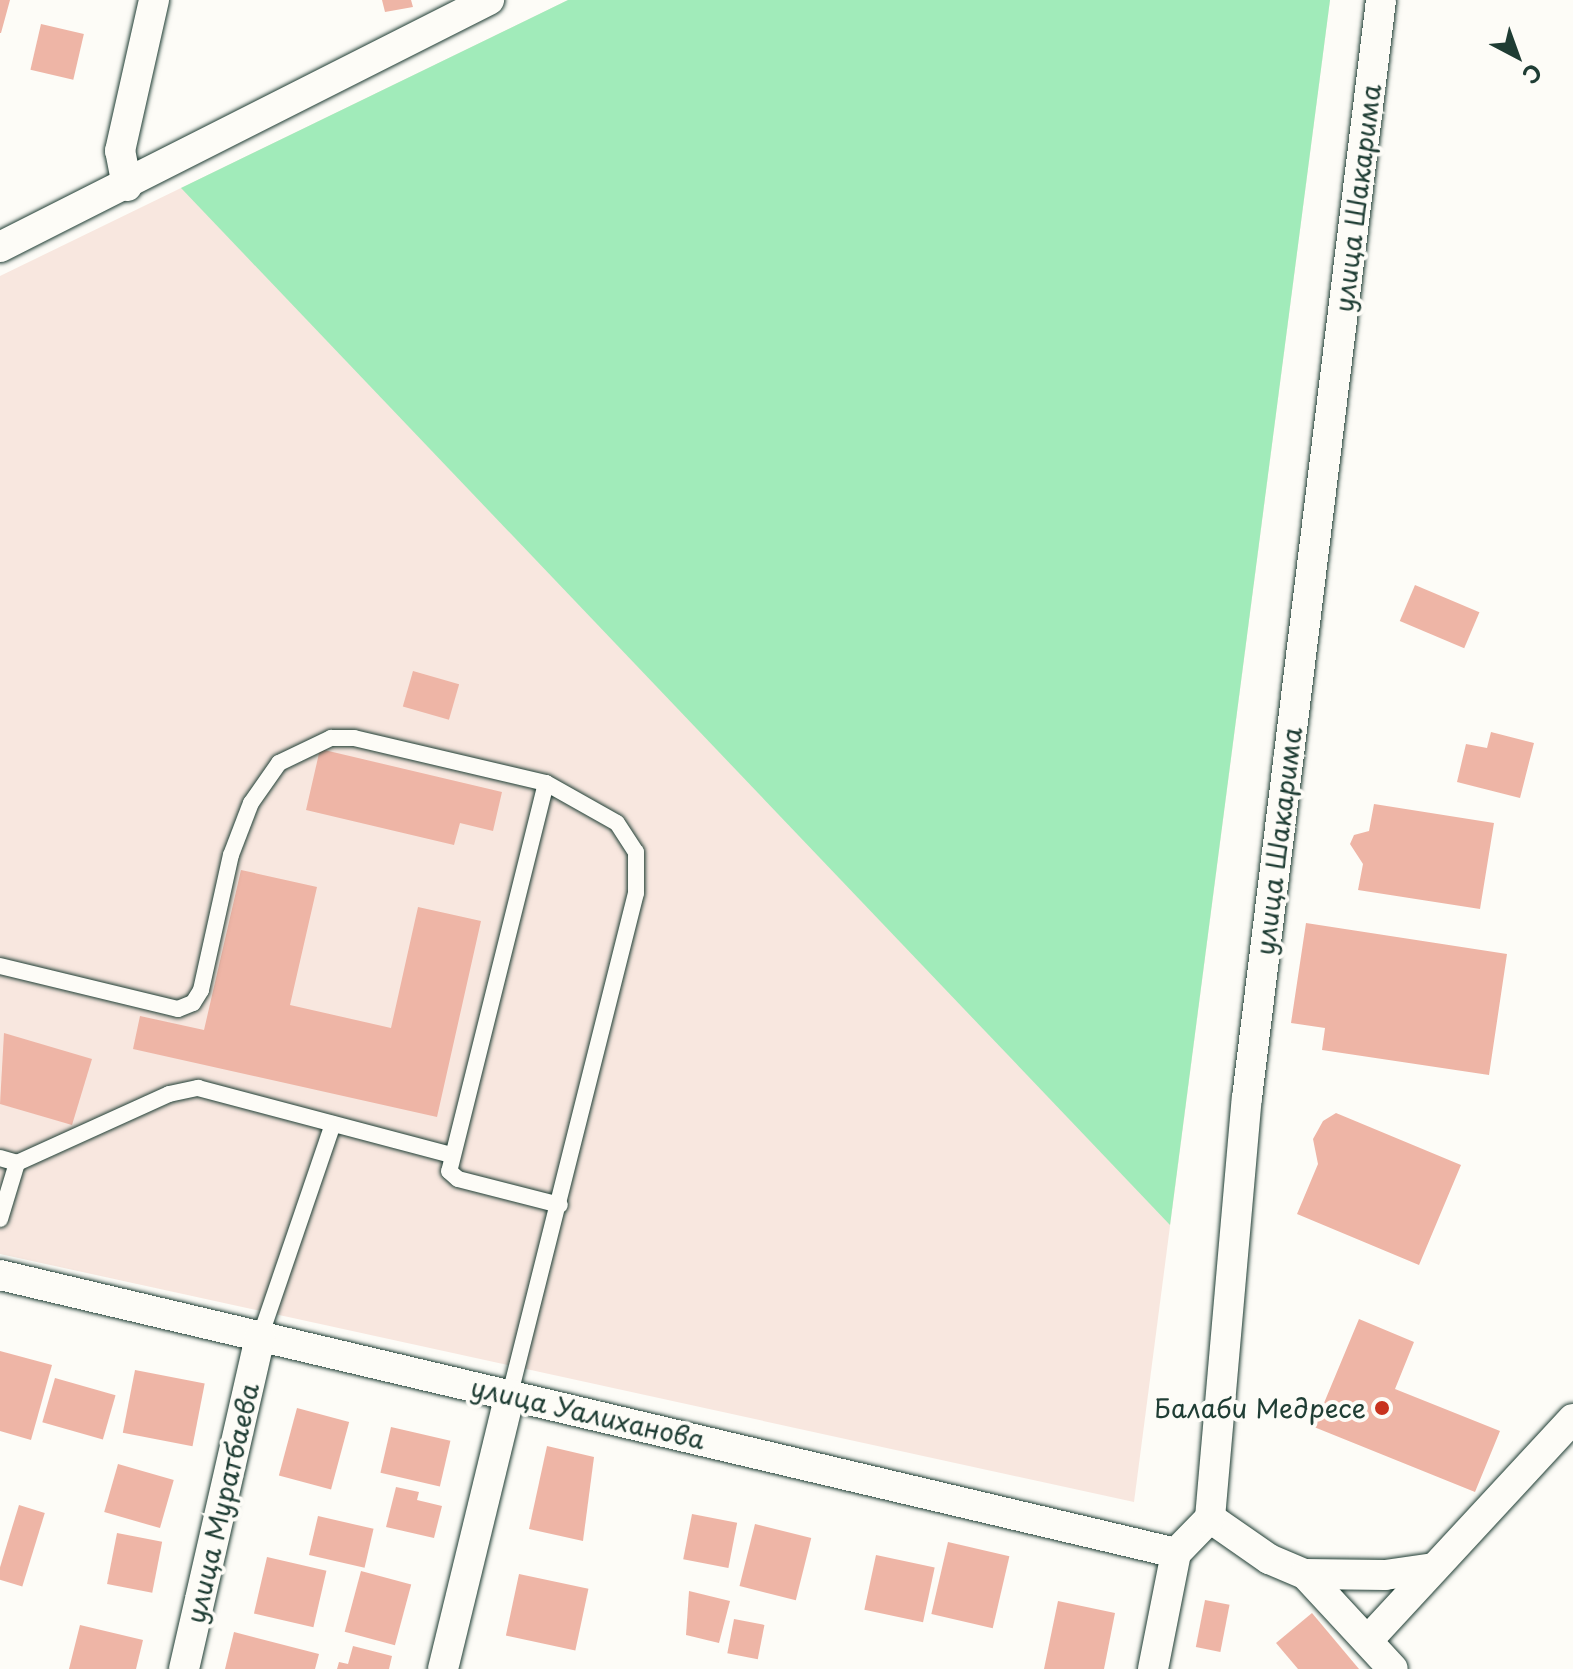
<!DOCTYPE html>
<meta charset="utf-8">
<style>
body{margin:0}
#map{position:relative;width:1573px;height:1669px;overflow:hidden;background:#fdfcf7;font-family:"Playpen Sans",sans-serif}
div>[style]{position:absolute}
.built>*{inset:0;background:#f8e7df}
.green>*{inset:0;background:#a1ebba}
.building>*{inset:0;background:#eeb5a6;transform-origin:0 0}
.roads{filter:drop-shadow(0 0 2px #1f3d34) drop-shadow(0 0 2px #1f3d34)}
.service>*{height:16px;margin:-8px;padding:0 8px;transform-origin:8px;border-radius:8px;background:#fdfcf7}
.minor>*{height:30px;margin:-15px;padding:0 15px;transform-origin:15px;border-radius:15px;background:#fdfcf7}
.dots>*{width:22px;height:22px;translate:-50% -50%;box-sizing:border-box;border:4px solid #fdfcf7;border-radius:50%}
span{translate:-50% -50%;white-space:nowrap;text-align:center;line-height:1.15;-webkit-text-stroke:8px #fdfcf7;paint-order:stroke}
.street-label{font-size:26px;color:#1f3d34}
.poi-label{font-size:26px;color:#1f3d34}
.right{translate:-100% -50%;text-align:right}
.north{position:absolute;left:1477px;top:16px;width:80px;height:80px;-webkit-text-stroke:6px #fdfcf7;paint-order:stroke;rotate:139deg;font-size:22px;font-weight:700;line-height:32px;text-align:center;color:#1f3d34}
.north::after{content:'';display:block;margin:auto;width:28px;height:36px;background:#1f3d34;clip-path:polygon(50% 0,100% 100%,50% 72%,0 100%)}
</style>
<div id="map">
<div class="built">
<div style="clip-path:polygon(568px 0,1330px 0,1134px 1502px,0 1254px,0 276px)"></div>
</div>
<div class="green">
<div style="clip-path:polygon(568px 0,1330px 0,1170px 1225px,181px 188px)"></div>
</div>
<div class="building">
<div style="clip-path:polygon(0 0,10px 0,1px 33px,0 33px)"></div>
<div style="clip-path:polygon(382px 0,411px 0,413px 7px,385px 12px)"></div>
<div style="left:41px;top:24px;width:44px;height:47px;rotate:13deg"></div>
<div style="left:1415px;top:585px;width:70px;height:39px;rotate:23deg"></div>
<div style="left:413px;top:671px;width:48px;height:37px;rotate:16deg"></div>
<div style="clip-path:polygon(1491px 732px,1534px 743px,1520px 798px,1457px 782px,1466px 744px,1487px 748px)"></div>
<div style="clip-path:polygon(320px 749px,502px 792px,493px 831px,460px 823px,454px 845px,306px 810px)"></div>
<div style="clip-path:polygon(1374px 804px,1494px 823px,1480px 909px,1358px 890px,1363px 864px,1350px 844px,1354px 835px,1369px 831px)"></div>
<div style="clip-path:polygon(241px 870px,317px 887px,290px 1005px,391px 1028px,418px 907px,481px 921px,437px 1117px,133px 1049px,140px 1016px,204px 1030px)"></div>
<div style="clip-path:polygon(1306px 923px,1507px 954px,1489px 1075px,1322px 1050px,1325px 1028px,1291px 1023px)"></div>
<div style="clip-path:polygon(4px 1033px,92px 1059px,72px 1125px,0 1104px)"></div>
<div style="clip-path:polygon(1336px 1113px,1461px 1165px,1419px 1265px,1297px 1214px,1318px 1164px,1313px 1139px,1323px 1121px)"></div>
<div style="clip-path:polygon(1359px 1319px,1414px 1342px,1395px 1389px,1500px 1431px,1475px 1492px,1314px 1427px)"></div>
<div style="clip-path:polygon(0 1351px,52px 1365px,31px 1440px,0 1431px)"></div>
<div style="left:135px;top:1370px;width:71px;height:64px;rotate:11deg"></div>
<div style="left:55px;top:1378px;width:63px;height:46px;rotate:16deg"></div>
<div style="left:297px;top:1408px;width:54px;height:70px;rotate:15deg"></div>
<div style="left:391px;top:1427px;width:61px;height:47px;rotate:13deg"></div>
<div style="clip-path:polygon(547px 1446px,594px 1457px,583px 1541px,529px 1529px)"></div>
<div style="left:118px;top:1464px;width:58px;height:50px;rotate:16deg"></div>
<div style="clip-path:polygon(396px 1487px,419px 1492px,417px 1500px,442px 1506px,434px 1538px,386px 1527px)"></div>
<div style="left:19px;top:1505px;width:27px;height:77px;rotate:17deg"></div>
<div style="left:692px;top:1514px;width:46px;height:46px;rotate:11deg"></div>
<div style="left:318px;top:1516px;width:57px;height:40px;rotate:13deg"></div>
<div style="left:755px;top:1524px;width:58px;height:64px;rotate:14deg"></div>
<div style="left:117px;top:1533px;width:46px;height:52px;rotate:11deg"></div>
<div style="left:948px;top:1542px;width:63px;height:74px;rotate:13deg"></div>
<div style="left:876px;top:1555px;width:60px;height:56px;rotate:12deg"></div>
<div style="left:267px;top:1557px;width:61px;height:58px;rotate:13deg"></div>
<div style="left:361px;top:1571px;width:52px;height:63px;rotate:15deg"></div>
<div style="left:519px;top:1574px;width:71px;height:63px;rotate:12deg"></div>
<div style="clip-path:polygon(689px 1591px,730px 1601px,719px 1643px,686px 1635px)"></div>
<div style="left:1205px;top:1600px;width:25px;height:48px;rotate:11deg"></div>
<div style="clip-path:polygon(1058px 1601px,1115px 1613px,1104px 1669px,1044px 1669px)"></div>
<div style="clip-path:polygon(1312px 1613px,1359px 1669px,1298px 1669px,1276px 1643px)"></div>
<div style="left:734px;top:1619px;width:31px;height:35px;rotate:11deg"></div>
<div style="clip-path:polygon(80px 1625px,143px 1640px,136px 1669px,69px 1669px)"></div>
<div style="clip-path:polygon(234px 1632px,319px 1654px,315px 1669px,225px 1669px)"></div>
<div style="clip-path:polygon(353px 1646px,392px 1656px,389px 1669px,337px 1669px,339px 1662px,348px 1664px)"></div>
</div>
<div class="roads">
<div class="service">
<div style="left:546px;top:783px;width:400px;rotate:104deg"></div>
<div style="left:449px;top:1171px;width:12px;rotate:42deg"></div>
<div style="left:458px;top:1179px;width:105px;rotate:14.3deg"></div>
<div style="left:0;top:966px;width:183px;rotate:13.6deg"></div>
<div style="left:178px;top:1009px;width:16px;rotate:-22deg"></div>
<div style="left:193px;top:1003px;width:15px;rotate:-58deg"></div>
<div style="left:201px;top:990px;width:138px;rotate:-77.5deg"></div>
<div style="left:231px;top:855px;width:56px;rotate:-69deg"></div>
<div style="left:251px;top:803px;width:49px;rotate:-55deg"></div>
<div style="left:279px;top:763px;width:58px;rotate:-25.7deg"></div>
<div style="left:331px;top:738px;width:23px"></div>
<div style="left:354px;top:738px;width:197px;rotate:13.2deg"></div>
<div style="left:546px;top:783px;width:81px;rotate:29.4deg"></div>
<div style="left:617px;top:823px;width:35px;rotate:57deg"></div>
<div style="left:636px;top:852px;width:41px;rotate:90deg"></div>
<div style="left:636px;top:893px;width:517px;rotate:104.12deg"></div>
<div style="left:0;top:1158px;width:18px;rotate:16deg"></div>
<div style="left:17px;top:1163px;width:167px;rotate:-24.4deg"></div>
<div style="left:169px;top:1094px;width:30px;rotate:-12deg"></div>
<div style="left:198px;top:1088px;width:262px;rotate:14.8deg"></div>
<div style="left:0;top:1219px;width:59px;rotate:-73.1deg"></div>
<div style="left:260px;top:1337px;width:225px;rotate:-71.1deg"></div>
</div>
<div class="minor">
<div style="left:127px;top:186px;width:36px;rotate:-101deg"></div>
<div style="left:120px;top:151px;width:155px;rotate:-77.3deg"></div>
<div style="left:0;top:247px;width:548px;rotate:-26.8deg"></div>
<div style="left:0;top:1275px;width:1208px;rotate:13.3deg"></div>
<div style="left:1210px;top:1518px;width:72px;rotate:34.8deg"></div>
<div style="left:1269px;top:1559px;width:39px;rotate:23deg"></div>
<div style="left:1305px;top:1574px;width:129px;rotate:47.2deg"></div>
<div style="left:1305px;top:1574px;width:80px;rotate:0.7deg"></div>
<div style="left:1385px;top:1575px;width:49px;rotate:-8.1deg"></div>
<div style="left:1369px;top:1639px;width:300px;rotate:-47.2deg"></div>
<div style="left:184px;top:1669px;width:341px;rotate:-77.1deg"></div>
<div style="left:443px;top:1669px;width:283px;rotate:-76.3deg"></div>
<div style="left:1153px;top:1669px;width:118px;rotate:-78.8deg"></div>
<div style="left:1176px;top:1553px;width:49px;rotate:-45.8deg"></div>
<div style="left:1210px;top:1518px;width:422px;rotate:-85deg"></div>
<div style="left:1247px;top:1098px;width:1106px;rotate:-83.04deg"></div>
</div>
</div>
<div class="dots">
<div style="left:1382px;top:1408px;background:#c8321e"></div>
</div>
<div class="street-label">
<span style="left:1357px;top:198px;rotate:-83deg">улица Шакарима</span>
<span style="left:1278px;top:841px;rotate:-83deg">улица Шакарима</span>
<span style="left:588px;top:1413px;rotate:13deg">улица Уалиханова</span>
<span style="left:222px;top:1503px;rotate:-77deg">улица Муратбаева</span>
</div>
<div class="poi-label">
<span class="right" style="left:1366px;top:1408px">Балаби Медресе</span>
</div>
<div class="north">С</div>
</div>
